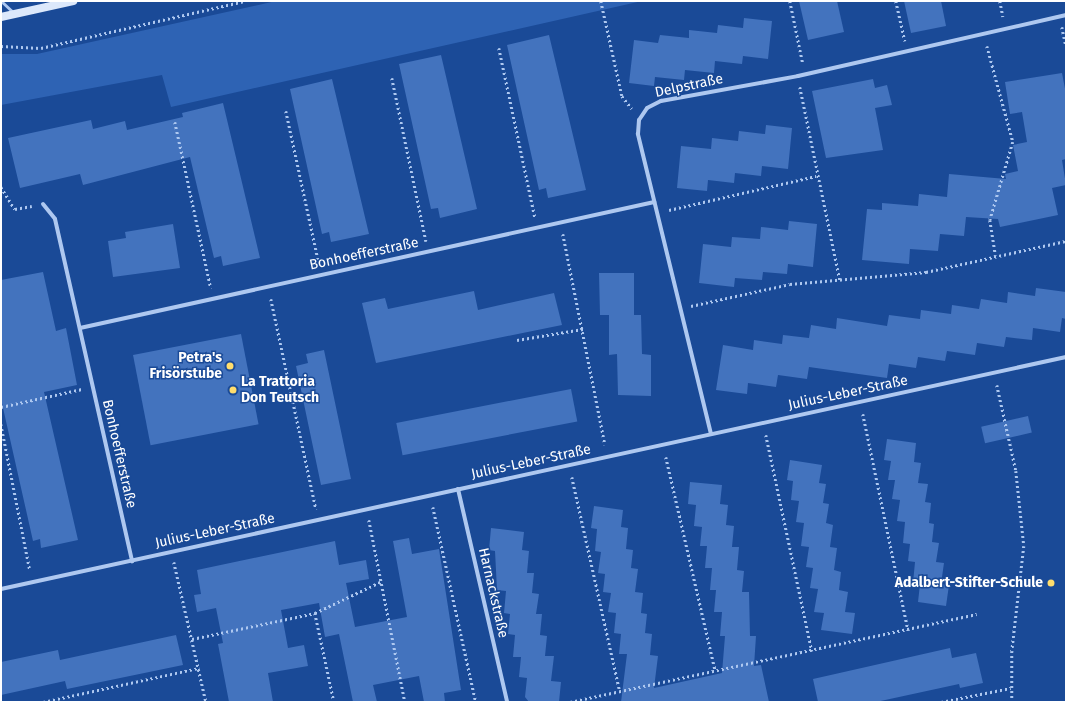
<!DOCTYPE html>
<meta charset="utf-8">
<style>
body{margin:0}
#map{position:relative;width:1067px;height:703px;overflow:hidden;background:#1a4a97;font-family:"Fira Sans",sans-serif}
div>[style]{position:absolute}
.green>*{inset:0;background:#2e63b4}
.building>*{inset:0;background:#4373be;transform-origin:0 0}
.path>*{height:2.5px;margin-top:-1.25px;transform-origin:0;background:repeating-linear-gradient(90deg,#aec8f0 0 2px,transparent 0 5px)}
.service>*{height:3px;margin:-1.5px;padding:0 1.5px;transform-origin:1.5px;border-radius:1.5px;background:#aec8f0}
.minor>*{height:4px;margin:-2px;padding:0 2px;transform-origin:2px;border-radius:2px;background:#aec8f0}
.secondary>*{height:8px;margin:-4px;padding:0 4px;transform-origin:4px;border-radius:4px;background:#dce8fb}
.dots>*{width:11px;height:11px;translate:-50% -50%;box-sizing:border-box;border:2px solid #1a4a97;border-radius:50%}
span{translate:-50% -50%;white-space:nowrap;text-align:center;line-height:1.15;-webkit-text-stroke:3px #1a4a97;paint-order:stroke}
.street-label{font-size:14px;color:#fff}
.poi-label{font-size:14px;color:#fff;font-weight:700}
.right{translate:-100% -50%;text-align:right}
.left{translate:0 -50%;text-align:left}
.frame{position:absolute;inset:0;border:2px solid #fff;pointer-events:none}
</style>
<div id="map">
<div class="green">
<div style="clip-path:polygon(276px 1px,642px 1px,171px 107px,162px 75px,1px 105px,1px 54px,37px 54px)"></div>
</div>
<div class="building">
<div style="clip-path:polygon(799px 1px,837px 1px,844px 32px,808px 40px)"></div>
<div style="clip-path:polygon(904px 1px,941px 1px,946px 26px,911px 33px)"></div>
<div style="clip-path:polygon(744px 18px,772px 21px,768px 59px,743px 56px,742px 64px,715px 61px,714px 73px,685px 70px,684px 80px,655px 77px,654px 86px,629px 83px,634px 40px,658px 43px,660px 35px,689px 38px,689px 30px,717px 33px,718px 25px,743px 28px)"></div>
<div style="clip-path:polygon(549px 35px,586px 190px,548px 198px,546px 188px,539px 190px,507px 45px)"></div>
<div style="clip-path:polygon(441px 55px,477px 209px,440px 218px,438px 208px,431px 209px,399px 64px)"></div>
<div style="clip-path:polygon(1062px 73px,1066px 94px,1066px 159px,1062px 160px,1066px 185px,1052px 188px,1058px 215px,1000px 227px,998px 219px,966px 217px,964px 236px,940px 234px,938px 251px,910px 249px,909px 264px,862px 260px,867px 209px,882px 210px,882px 203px,918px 206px,919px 194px,947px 197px,949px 174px,1006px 179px,1005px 174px,1018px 171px,1013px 145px,1027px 142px,1022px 112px,1010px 114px,1005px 82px)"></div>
<div style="clip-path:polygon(332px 79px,369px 234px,331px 242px,329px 232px,322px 234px,290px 89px)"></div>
<div style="clip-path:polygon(873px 79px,875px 88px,887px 85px,892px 105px,875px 108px,883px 150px,826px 158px,812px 91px)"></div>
<div style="clip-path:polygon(223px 103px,260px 258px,223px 266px,221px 256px,214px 258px,190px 157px,83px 185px,80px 174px,20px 188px,8px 138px,91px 120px,93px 129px,125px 121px,127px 130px,183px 117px,182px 113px)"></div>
<div style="clip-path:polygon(766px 125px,792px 128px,788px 169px,762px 166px,761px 176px,735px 173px,734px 183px,708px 180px,707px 191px,677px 188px,681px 146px,711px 149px,712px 138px,738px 141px,739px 131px,765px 134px)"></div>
<div style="clip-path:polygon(789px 221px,817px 224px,813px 267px,788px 264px,787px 274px,763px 272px,762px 280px,735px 278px,734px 287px,699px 283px,703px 244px,731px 247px,732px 237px,760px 239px,761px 227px,788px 230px)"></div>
<div style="clip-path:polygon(173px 224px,180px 268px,113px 277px,108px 241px,126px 238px,125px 232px)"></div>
<div style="clip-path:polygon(43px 272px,56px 331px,66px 328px,77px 385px,44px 392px,78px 540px,41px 548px,40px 539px,33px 541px,1px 399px,1px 280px)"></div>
<div style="clip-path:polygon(599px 273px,634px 273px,634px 315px,641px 315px,642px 354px,651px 355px,651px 396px,618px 395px,617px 354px,609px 355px,609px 315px,600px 315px)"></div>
<div style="clip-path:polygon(1036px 288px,1066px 292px,1066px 319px,1062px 318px,1060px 332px,1033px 328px,1032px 340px,1006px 337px,1004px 347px,977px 343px,975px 355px,947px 351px,945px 361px,918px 357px,916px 368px,889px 364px,887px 378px,809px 367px,807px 379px,778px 375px,776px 387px,748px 383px,747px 394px,716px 390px,723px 345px,753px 350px,754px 340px,782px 344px,783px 335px,809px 338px,811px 325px,836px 329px,837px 318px,887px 326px,889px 315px,920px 319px,921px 310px,951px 314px,952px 305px,979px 309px,981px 299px,1007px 303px,1008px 292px,1035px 296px)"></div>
<div style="clip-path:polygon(474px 291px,478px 310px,554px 293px,562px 325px,376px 363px,362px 303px,385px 298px,388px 309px)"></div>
<div style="left:241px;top:334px;width:92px;height:110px;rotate:79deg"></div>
<div style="clip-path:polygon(324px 350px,351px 479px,321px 485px,296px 366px,308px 363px,306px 354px)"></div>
<div style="left:571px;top:389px;width:33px;height:178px;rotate:79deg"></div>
<div style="left:1028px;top:416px;width:17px;height:48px;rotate:77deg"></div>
<div style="clip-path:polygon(887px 439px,916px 443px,914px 462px,921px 463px,918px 483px,928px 484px,925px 502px,931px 503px,929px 523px,934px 524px,932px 542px,939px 543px,936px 562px,944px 563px,941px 584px,949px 585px,946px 606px,918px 602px,920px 584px,913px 583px,915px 562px,908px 561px,910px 544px,903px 543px,905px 522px,897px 521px,900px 500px,892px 499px,895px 480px,888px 480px,891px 461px,884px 460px)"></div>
<div style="clip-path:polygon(790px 460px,822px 465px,819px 483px,826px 484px,823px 503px,829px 504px,826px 523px,833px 525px,830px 547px,837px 548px,834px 570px,841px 572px,839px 590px,848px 592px,845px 612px,855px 613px,852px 634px,821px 630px,824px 613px,814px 612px,818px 589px,810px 588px,813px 568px,806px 567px,809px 547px,801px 546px,804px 523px,796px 522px,799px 501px,791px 500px,793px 481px,787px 480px)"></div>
<div style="clip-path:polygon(690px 482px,722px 485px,720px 504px,728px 505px,726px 525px,734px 526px,732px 547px,739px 547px,737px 570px,744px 571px,742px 592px,749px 592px,750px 636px,756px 636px,754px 666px,761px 665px,769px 702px,621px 702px,627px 654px,619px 654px,621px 634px,614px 633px,616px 613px,608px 612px,611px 593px,603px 592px,605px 574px,598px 573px,601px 552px,595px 551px,597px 529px,591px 528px,594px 506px,623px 510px,621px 527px,628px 528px,626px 549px,633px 550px,631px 568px,638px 569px,635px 592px,643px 593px,641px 613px,647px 614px,645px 633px,652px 634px,650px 655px,658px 656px,654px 688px,722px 673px,725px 636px,720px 636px,722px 612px,714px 612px,716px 590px,710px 590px,712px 568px,705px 568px,707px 546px,700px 546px,702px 527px,694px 526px,696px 505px,688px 504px)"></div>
<div style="clip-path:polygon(491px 528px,524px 532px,522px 550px,529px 551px,527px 573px,534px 573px,532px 593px,539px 594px,536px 614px,542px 614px,540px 635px,547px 636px,545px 656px,554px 656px,551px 681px,561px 682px,559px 702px,529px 702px,525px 697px,527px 678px,519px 677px,521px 657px,513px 657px,515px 635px,508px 634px,510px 614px,504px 613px,506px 591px,497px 590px,495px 551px,489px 550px)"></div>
<div style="clip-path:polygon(409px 538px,412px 554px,439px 549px,461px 690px,444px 693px,445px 702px,424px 702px,419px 676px,373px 685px,377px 702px,353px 702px,339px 634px,325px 637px,319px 603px,281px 610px,288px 648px,304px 645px,308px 666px,268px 673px,273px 702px,229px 702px,218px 644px,223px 643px,216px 608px,197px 612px,194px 595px,201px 594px,197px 570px,335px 541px,339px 565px,366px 560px,369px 579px,346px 583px,355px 627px,407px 617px,393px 541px)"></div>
<div style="clip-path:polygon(176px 635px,183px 665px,67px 689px,65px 681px,1px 695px,1px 662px,58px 650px,60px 660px)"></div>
<div style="clip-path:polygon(950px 648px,952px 658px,976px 653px,983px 683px,960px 688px,959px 684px,876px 702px,818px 702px,813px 679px)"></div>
</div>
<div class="path">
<div style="left:601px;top:1px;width:97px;rotate:77.5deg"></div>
<div style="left:622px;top:96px;width:16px;rotate:52deg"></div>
<div style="left:790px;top:1px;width:64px;rotate:78.3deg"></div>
<div style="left:896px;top:1px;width:41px;rotate:77.3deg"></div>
<div style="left:1000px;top:1px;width:16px;rotate:79deg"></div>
<div style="left:1062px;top:27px;width:19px;rotate:78deg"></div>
<div style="left:1px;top:46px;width:40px;rotate:2.9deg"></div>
<div style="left:41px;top:48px;width:209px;rotate:-13deg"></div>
<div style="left:987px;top:46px;width:99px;rotate:74.8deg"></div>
<div style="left:1013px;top:142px;width:81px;rotate:106.4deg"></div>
<div style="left:990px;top:220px;width:36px;rotate:81deg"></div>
<div style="left:499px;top:48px;width:173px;rotate:78deg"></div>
<div style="left:392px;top:78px;width:167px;rotate:78.2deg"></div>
<div style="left:800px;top:87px;width:197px;rotate:78.3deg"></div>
<div style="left:286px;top:111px;width:157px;rotate:77.8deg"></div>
<div style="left:175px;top:122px;width:170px;rotate:77.8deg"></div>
<div style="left:1px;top:187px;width:26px;rotate:58deg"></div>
<div style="left:15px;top:209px;width:17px;rotate:-10deg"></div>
<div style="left:669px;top:210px;width:151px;rotate:-13deg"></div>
<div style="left:563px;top:234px;width:215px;rotate:78.7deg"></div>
<div style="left:271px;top:299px;width:215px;rotate:77.9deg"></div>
<div style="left:691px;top:306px;width:101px;rotate:-12.5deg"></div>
<div style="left:790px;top:284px;width:137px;rotate:-5deg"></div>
<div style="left:926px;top:272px;width:143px;rotate:-12.5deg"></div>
<div style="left:517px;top:340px;width:67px;rotate:-9.5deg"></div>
<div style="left:997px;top:385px;width:88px;rotate:77.5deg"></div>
<div style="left:1016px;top:471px;width:75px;rotate:83.9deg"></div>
<div style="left:1024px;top:546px;width:106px;rotate:96.5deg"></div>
<div style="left:1012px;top:651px;width:51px;rotate:90deg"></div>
<div style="left:1px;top:407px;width:83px;rotate:-12.5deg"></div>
<div style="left:863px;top:414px;width:221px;rotate:78.2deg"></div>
<div style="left:1px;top:424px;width:149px;rotate:78.8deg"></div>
<div style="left:766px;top:435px;width:221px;rotate:78deg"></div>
<div style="left:666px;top:457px;width:219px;rotate:77deg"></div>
<div style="left:572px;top:477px;width:219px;rotate:77.4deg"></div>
<div style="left:433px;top:507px;width:200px;rotate:77.6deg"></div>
<div style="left:369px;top:520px;width:186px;rotate:78.8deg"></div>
<div style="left:174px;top:562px;width:144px;rotate:77.1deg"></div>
<div style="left:315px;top:613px;width:74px;rotate:-25.5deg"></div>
<div style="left:192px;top:639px;width:126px;rotate:-11.9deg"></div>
<div style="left:315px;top:613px;width:91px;rotate:77.9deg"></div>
<div style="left:43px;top:702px;width:160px;rotate:-12.3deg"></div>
<div style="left:570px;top:702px;width:416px;rotate:-12.2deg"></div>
<div style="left:941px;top:702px;width:71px;rotate:-11.3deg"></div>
</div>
<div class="service">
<div style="left:1px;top:1px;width:18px;rotate:43deg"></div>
</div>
<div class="minor">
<div style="left:43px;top:204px;width:19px;rotate:51deg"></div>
<div style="left:55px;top:219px;width:351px;rotate:77.3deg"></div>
<div style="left:80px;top:328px;width:588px;rotate:-12.38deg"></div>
<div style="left:711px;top:434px;width:309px;rotate:-103.7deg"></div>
<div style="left:638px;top:134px;width:14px;rotate:-86deg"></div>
<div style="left:639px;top:120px;width:14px;rotate:-56deg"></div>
<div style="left:647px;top:108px;width:16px;rotate:-27deg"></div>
<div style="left:661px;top:101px;width:139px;rotate:-10.3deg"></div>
<div style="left:798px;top:76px;width:275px;rotate:-12.8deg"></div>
<div style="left:458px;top:489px;width:219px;rotate:77deg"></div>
<div style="left:1px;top:589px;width:1090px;rotate:-12.29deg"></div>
</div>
<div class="secondary">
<div style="left:1px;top:17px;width:74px;rotate:-12.5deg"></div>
</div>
<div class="dots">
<div style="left:230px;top:366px;background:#ffdd6d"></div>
<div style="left:233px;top:390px;background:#ffdd6d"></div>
<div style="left:1051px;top:583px;background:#ffdd6d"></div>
</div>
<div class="street-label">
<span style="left:689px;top:86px;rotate:-12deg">Delpstraße</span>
<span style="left:364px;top:254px;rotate:-12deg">Bonhoefferstraße</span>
<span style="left:848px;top:393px;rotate:-12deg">Julius-Leber-Straße</span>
<span style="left:119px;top:454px;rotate:77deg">Bonhoefferstraße</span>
<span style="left:531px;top:462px;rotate:-12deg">Julius-Leber-Straße</span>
<span style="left:215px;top:531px;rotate:-12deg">Julius-Leber-Straße</span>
<span style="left:493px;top:593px;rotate:77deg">Harnackstraße</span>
</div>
<div class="poi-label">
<span class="right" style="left:222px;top:366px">Petra's<br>Frisörstube</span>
<span class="left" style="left:241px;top:390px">La Trattoria<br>Don Teutsch</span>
<span class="right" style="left:1043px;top:583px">Adalbert-Stifter-Schule</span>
</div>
<div class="frame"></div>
</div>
